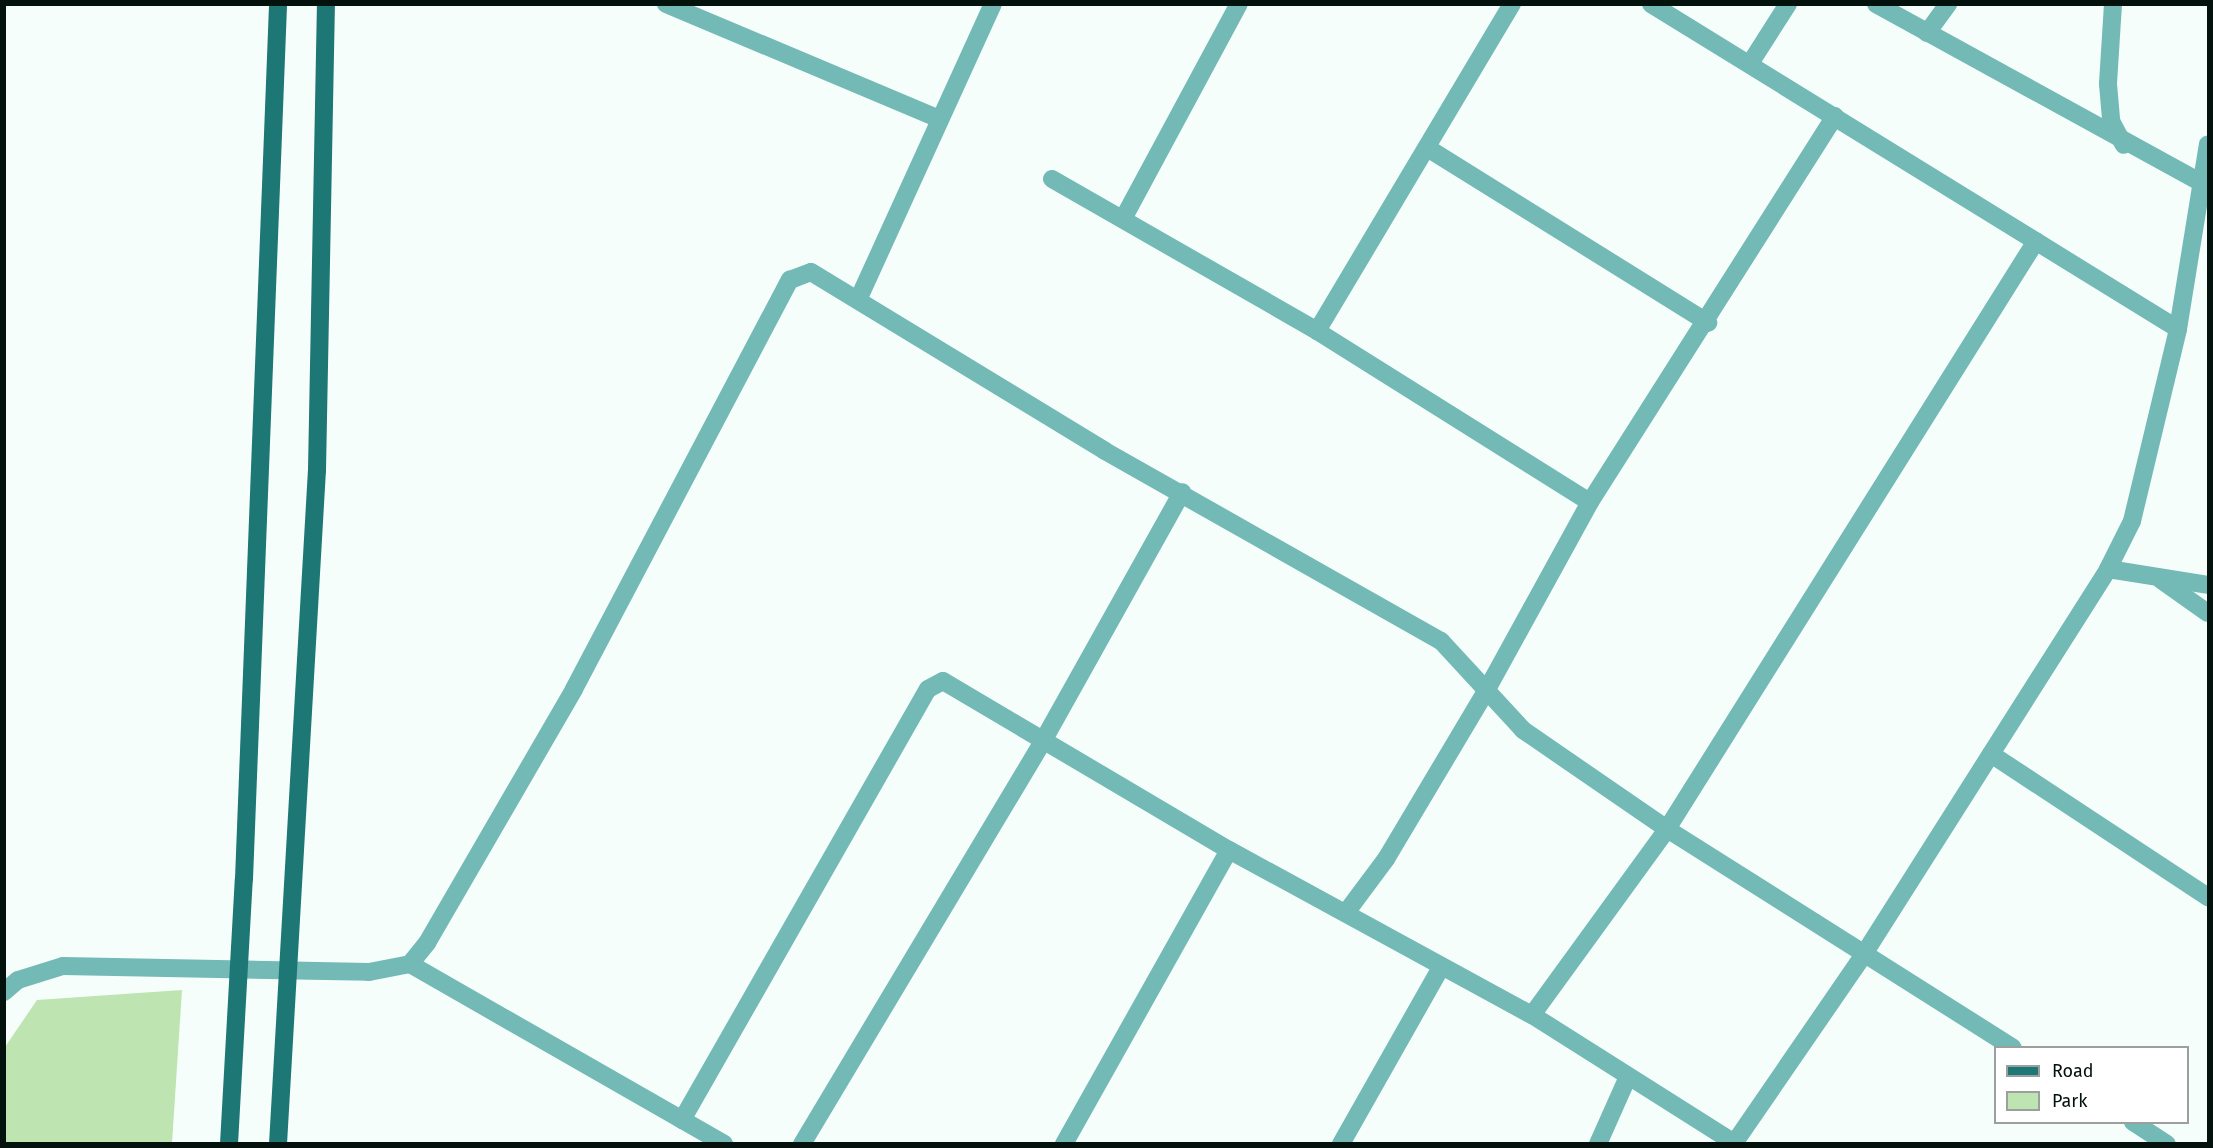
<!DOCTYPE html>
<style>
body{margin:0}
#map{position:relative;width:2213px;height:1148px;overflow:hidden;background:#f5fefb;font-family:"Fira Sans",sans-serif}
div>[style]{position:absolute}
.green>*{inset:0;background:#bee4b1}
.minor>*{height:18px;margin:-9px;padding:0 9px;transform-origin:9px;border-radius:9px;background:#73b9b6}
.major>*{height:18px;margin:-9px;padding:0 9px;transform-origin:9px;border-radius:9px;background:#1d7775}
span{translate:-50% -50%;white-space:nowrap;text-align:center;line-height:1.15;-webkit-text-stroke:4.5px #fff;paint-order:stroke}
.frame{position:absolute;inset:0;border:6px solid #04120e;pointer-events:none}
.legend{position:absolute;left:1994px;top:1046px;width:195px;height:78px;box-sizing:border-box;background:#fff;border:2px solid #9ba09f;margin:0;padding:8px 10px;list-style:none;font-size:18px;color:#04120e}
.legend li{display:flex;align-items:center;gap:12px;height:30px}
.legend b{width:30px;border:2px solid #9ba09f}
</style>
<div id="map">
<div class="green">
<div style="clip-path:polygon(182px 990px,172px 1143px,5px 1143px,5px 1047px,37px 1000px)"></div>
</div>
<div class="minor">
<div style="left:666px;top:4px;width:296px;rotate:22.8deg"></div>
<div style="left:1651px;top:4px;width:619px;rotate:31.66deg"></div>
<div style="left:1876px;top:4px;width:371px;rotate:28.8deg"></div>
<div style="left:2113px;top:4px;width:80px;rotate:93.6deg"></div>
<div style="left:2108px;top:84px;width:37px;rotate:85deg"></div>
<div style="left:2111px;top:121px;width:27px;rotate:62deg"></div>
<div style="left:1927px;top:33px;width:36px;rotate:-54deg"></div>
<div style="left:1751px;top:62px;width:69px;rotate:-57.5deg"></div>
<div style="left:1429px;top:149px;width:329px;rotate:31.9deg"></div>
<div style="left:1052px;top:179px;width:305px;rotate:29.8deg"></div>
<div style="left:1317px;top:331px;width:322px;rotate:32.1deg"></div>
<div style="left:1123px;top:219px;width:244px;rotate:-61.7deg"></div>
<div style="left:858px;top:300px;width:325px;rotate:-65.5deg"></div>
<div style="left:1317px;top:331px;width:381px;rotate:-59.2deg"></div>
<div style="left:2108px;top:569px;width:101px;rotate:9.1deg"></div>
<div style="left:2161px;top:580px;width:57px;rotate:35.1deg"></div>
<div style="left:1991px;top:754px;width:260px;rotate:33.4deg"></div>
<div style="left:1348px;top:910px;width:64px;rotate:-53.3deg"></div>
<div style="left:1386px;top:859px;width:193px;rotate:-59.2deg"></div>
<div style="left:1485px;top:693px;width:218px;rotate:-61.2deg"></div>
<div style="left:1590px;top:502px;width:457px;rotate:-57.6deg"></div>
<div style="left:410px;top:964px;width:362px;rotate:29.8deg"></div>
<div style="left:4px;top:992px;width:18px;rotate:-41deg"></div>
<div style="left:18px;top:980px;width:47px;rotate:-17.3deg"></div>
<div style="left:63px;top:966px;width:306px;rotate:1.1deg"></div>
<div style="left:369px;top:972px;width:42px;rotate:-11deg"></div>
<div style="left:410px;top:964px;width:27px;rotate:-51deg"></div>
<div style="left:427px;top:943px;width:293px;rotate:-59.9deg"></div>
<div style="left:574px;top:689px;width:463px;rotate:-62.2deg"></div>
<div style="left:790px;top:280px;width:22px;rotate:-21deg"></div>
<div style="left:811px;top:272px;width:344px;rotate:31.3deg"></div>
<div style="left:1105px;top:451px;width:386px;rotate:29.5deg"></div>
<div style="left:1441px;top:641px;width:121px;rotate:47.3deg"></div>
<div style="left:1523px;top:730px;width:175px;rotate:34.5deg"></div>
<div style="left:1667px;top:829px;width:409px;rotate:32.3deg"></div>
<div style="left:1532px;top:1015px;width:230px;rotate:-54deg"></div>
<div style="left:1667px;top:829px;width:694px;rotate:-57.89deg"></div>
<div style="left:682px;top:1120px;width:496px;rotate:-60.3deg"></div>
<div style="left:928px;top:689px;width:17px;rotate:-28deg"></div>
<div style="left:943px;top:681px;width:332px;rotate:30.6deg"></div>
<div style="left:1229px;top:850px;width:345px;rotate:28.6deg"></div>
<div style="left:1532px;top:1015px;width:241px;rotate:32.3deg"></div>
<div style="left:2133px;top:1122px;width:40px;rotate:32.9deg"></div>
<div style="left:1735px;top:1142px;width:228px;rotate:-55.5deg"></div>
<div style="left:1864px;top:954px;width:456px;rotate:-57.6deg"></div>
<div style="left:2108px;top:569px;width:54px;rotate:-63.4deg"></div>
<div style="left:2132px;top:521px;width:197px;rotate:-76.5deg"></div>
<div style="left:2178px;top:329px;width:187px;rotate:-80.8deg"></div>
<div style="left:802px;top:1144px;width:470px;rotate:-59.1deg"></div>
<div style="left:1043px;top:741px;width:285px;rotate:-60.8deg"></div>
<div style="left:1064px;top:1144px;width:337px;rotate:-60.7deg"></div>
<div style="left:1341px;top:1144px;width:203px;rotate:-60.5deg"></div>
<div style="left:1598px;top:1144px;width:71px;rotate:-66deg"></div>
</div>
<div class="major">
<div style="left:229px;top:1144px;width:265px;rotate:-86.8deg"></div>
<div style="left:244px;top:879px;width:876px;rotate:-87.77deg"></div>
<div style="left:278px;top:1144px;width:675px;rotate:-86.69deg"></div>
<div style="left:317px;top:470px;width:466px;rotate:-88.9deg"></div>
</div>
<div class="frame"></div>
<ul class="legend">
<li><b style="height:8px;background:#1d7775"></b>Road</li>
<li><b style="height:16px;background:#bee4b1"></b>Park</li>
</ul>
</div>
